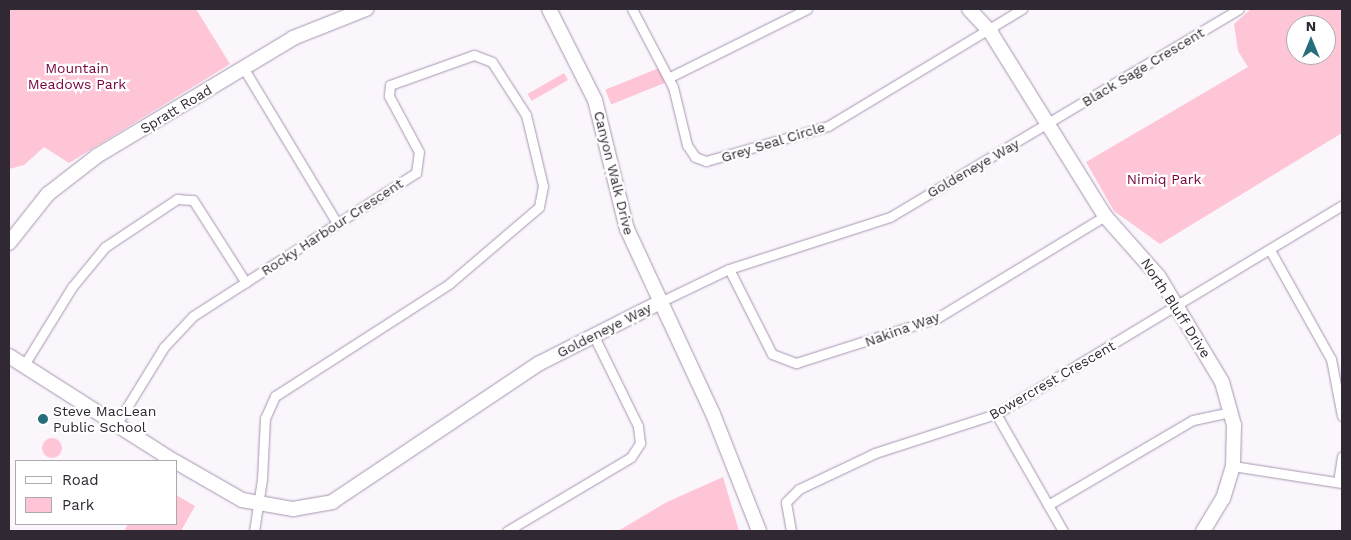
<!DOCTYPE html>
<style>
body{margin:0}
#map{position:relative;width:1351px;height:540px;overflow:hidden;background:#faf6fc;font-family:"Work Sans",sans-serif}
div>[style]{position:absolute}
.green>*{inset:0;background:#fdc5d5;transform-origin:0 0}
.round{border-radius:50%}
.roads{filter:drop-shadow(0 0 1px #a894b0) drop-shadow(0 0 1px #a894b0)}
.street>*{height:9px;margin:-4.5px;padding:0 4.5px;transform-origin:4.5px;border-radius:4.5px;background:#fff}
.secondary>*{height:14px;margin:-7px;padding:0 7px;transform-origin:7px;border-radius:7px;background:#fff}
.dots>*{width:14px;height:14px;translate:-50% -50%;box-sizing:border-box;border:2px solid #fff;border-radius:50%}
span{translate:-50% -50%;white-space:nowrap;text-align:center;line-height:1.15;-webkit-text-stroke:4.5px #fff;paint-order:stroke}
.street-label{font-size:14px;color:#302833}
.park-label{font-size:14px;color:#78023d}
.poi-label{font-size:14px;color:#302833}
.left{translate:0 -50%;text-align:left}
.frame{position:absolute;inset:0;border:10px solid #302833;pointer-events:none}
.legend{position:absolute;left:15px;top:460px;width:162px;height:65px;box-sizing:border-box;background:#fff;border:1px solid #aca9ad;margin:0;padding:6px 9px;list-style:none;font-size:15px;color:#302833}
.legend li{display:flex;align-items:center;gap:10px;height:25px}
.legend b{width:25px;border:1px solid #aca9ad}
.north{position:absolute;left:1286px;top:15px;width:50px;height:50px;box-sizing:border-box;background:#fff;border:1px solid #aca9ad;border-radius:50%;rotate:0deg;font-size:14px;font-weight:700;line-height:20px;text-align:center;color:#302833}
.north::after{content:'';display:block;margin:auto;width:18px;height:22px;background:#266e7a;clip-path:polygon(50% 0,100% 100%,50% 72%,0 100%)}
</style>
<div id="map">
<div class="green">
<div style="clip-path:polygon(9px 9px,196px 9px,230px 64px,69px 163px,44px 147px,24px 165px,9px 169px)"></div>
<div style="clip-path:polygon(evenodd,1251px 9px,1342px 9px,1342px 133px,1160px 244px,1114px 211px,1086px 162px,1248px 67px,1238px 51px,1234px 24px,1251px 9px,1296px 25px,1326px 25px,1326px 55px,1296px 55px,1296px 25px)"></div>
<div style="left:659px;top:68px;width:16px;height:58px;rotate:68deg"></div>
<div style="left:564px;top:73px;width:8px;height:42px;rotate:60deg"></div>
<div class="round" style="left:42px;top:438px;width:20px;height:20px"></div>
<div style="clip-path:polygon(723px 477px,739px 531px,618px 531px,667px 502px)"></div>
<div style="clip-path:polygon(176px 495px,195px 506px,181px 531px,124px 531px,128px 524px,176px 524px)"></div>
</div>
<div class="roads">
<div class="street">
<div style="left:632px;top:9px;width:88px;rotate:62.3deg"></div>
<div style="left:673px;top:87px;width:60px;rotate:76.4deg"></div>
<div style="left:687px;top:145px;width:14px;rotate:56deg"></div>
<div style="left:695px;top:157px;width:12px;rotate:20deg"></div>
<div style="left:706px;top:161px;width:127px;rotate:-16deg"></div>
<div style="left:828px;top:126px;width:227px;rotate:-31.1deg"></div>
<div style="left:244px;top:69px;width:180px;rotate:58.9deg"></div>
<div style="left:670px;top:77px;width:153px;rotate:-26.4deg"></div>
<div style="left:1270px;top:250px;width:125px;rotate:60.8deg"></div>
<div style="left:1331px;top:359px;width:58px;rotate:79.1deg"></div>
<div style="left:729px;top:269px;width:95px;rotate:63.2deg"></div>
<div style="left:772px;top:354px;width:26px;rotate:21deg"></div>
<div style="left:796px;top:363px;width:148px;rotate:-17.7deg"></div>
<div style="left:937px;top:318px;width:197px;rotate:-31.3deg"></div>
<div style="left:660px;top:302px;width:76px;rotate:-25.6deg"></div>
<div style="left:729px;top:269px;width:169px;rotate:-17.9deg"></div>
<div style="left:890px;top:217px;width:406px;rotate:-30.8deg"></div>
<div style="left:24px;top:365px;width:92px;rotate:-58.4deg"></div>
<div style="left:72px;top:287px;width:52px;rotate:-50.5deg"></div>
<div style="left:105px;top:247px;width:87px;rotate:-33.7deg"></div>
<div style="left:177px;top:199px;width:16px;rotate:4deg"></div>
<div style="left:193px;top:200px;width:98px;rotate:57.4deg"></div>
<div style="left:996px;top:414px;width:135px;rotate:60.2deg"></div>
<div style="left:116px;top:425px;width:92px;rotate:-58.4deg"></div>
<div style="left:164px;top:347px;width:42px;rotate:-46.9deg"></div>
<div style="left:193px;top:316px;width:265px;rotate:-32.7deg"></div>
<div style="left:416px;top:173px;width:21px;rotate:-82deg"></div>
<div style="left:419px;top:152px;width:64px;rotate:-118.2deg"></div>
<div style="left:389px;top:96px;width:11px;rotate:-85deg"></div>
<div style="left:390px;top:85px;width:89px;rotate:-19.7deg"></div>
<div style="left:474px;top:55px;width:19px;rotate:21deg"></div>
<div style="left:492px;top:62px;width:63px;rotate:57.3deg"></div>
<div style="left:526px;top:115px;width:73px;rotate:76.5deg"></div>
<div style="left:543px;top:186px;width:21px;rotate:101deg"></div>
<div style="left:539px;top:207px;width:118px;rotate:139.5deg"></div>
<div style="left:449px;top:284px;width:207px;rotate:147.2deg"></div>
<div style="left:275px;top:396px;width:24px;rotate:114deg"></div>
<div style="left:265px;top:418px;width:61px;rotate:92.8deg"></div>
<div style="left:262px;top:479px;width:53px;rotate:98.7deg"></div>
<div style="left:1233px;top:466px;width:110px;rotate:8.9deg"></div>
<div style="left:1338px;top:482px;width:26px;rotate:-81deg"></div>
<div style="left:1048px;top:505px;width:168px;rotate:-30.4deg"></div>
<div style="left:1193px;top:420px;width:40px;rotate:-12deg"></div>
<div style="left:507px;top:531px;width:144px;rotate:-30.8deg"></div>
<div style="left:631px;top:457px;width:17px;rotate:-57deg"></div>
<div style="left:640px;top:443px;width:17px;rotate:-97deg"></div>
<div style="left:638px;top:426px;width:102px;rotate:-116.1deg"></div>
<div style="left:791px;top:531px;width:29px;rotate:-100deg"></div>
<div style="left:786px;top:502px;width:18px;rotate:-45deg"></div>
<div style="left:799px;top:489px;width:84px;rotate:-25.3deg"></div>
<div style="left:875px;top:453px;width:127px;rotate:-17.9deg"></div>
<div style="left:996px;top:414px;width:404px;rotate:-31.1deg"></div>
</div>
<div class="secondary">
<div style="left:549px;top:9px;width:102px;rotate:63.2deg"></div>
<div style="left:595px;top:100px;width:133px;rotate:76.1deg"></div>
<div style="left:627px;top:229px;width:204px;rotate:65.1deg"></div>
<div style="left:713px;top:414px;width:126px;rotate:68.5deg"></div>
<div style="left:969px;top:9px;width:33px;rotate:47deg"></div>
<div style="left:991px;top:33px;width:216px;rotate:58.1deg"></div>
<div style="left:1105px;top:216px;width:81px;rotate:48.5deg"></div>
<div style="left:1159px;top:277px;width:122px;rotate:59deg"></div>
<div style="left:1222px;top:382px;width:45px;rotate:74.4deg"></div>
<div style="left:1234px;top:425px;width:41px;rotate:91.4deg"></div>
<div style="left:1233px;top:466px;width:34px;rotate:107deg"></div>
<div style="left:1223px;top:498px;width:39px;rotate:121deg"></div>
<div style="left:9px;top:243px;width:63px;rotate:-51.5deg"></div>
<div style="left:48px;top:194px;width:62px;rotate:-37.8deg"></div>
<div style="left:97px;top:156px;width:229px;rotate:-31deg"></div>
<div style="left:293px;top:38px;width:79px;rotate:-21.7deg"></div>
<div style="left:9px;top:356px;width:196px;rotate:32.5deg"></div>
<div style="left:176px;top:462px;width:76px;rotate:29.9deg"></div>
<div style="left:242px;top:500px;width:52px;rotate:10deg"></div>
<div style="left:293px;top:509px;width:40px;rotate:-10deg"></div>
<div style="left:332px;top:502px;width:250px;rotate:-33.8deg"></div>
<div style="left:540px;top:363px;width:135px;rotate:-26.9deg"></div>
</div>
</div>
<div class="dots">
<div style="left:43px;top:419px;background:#266e7a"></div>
</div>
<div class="street-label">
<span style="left:1143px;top:67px;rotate:-31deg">Black Sage Crescent</span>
<span style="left:176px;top:109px;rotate:-31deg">Spratt Road</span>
<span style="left:773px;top:142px;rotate:-17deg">Grey Seal Circle</span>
<span style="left:973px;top:168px;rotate:-30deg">Goldeneye Way</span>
<span style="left:614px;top:173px;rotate:76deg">Canyon Walk Drive</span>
<span style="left:332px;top:227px;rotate:-33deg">Rocky Harbour Crescent</span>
<span style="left:1176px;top:308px;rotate:57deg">North Bluff Drive</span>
<span style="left:902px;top:329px;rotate:-20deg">Nakina Way</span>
<span style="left:604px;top:330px;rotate:-27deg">Goldeneye Way</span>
<span style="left:1052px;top:380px;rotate:-30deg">Bowercrest Crescent</span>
</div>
<div class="park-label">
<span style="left:77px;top:76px">Mountain<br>Meadows Park</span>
<span style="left:1164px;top:179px">Nimiq Park</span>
</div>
<div class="poi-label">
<span class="left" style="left:53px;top:419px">Steve MacLean<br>Public School</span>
</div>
<div class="frame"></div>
<ul class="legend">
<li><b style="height:6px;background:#fff"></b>Road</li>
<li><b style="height:14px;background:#fdc5d5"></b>Park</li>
</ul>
<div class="north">N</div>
</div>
